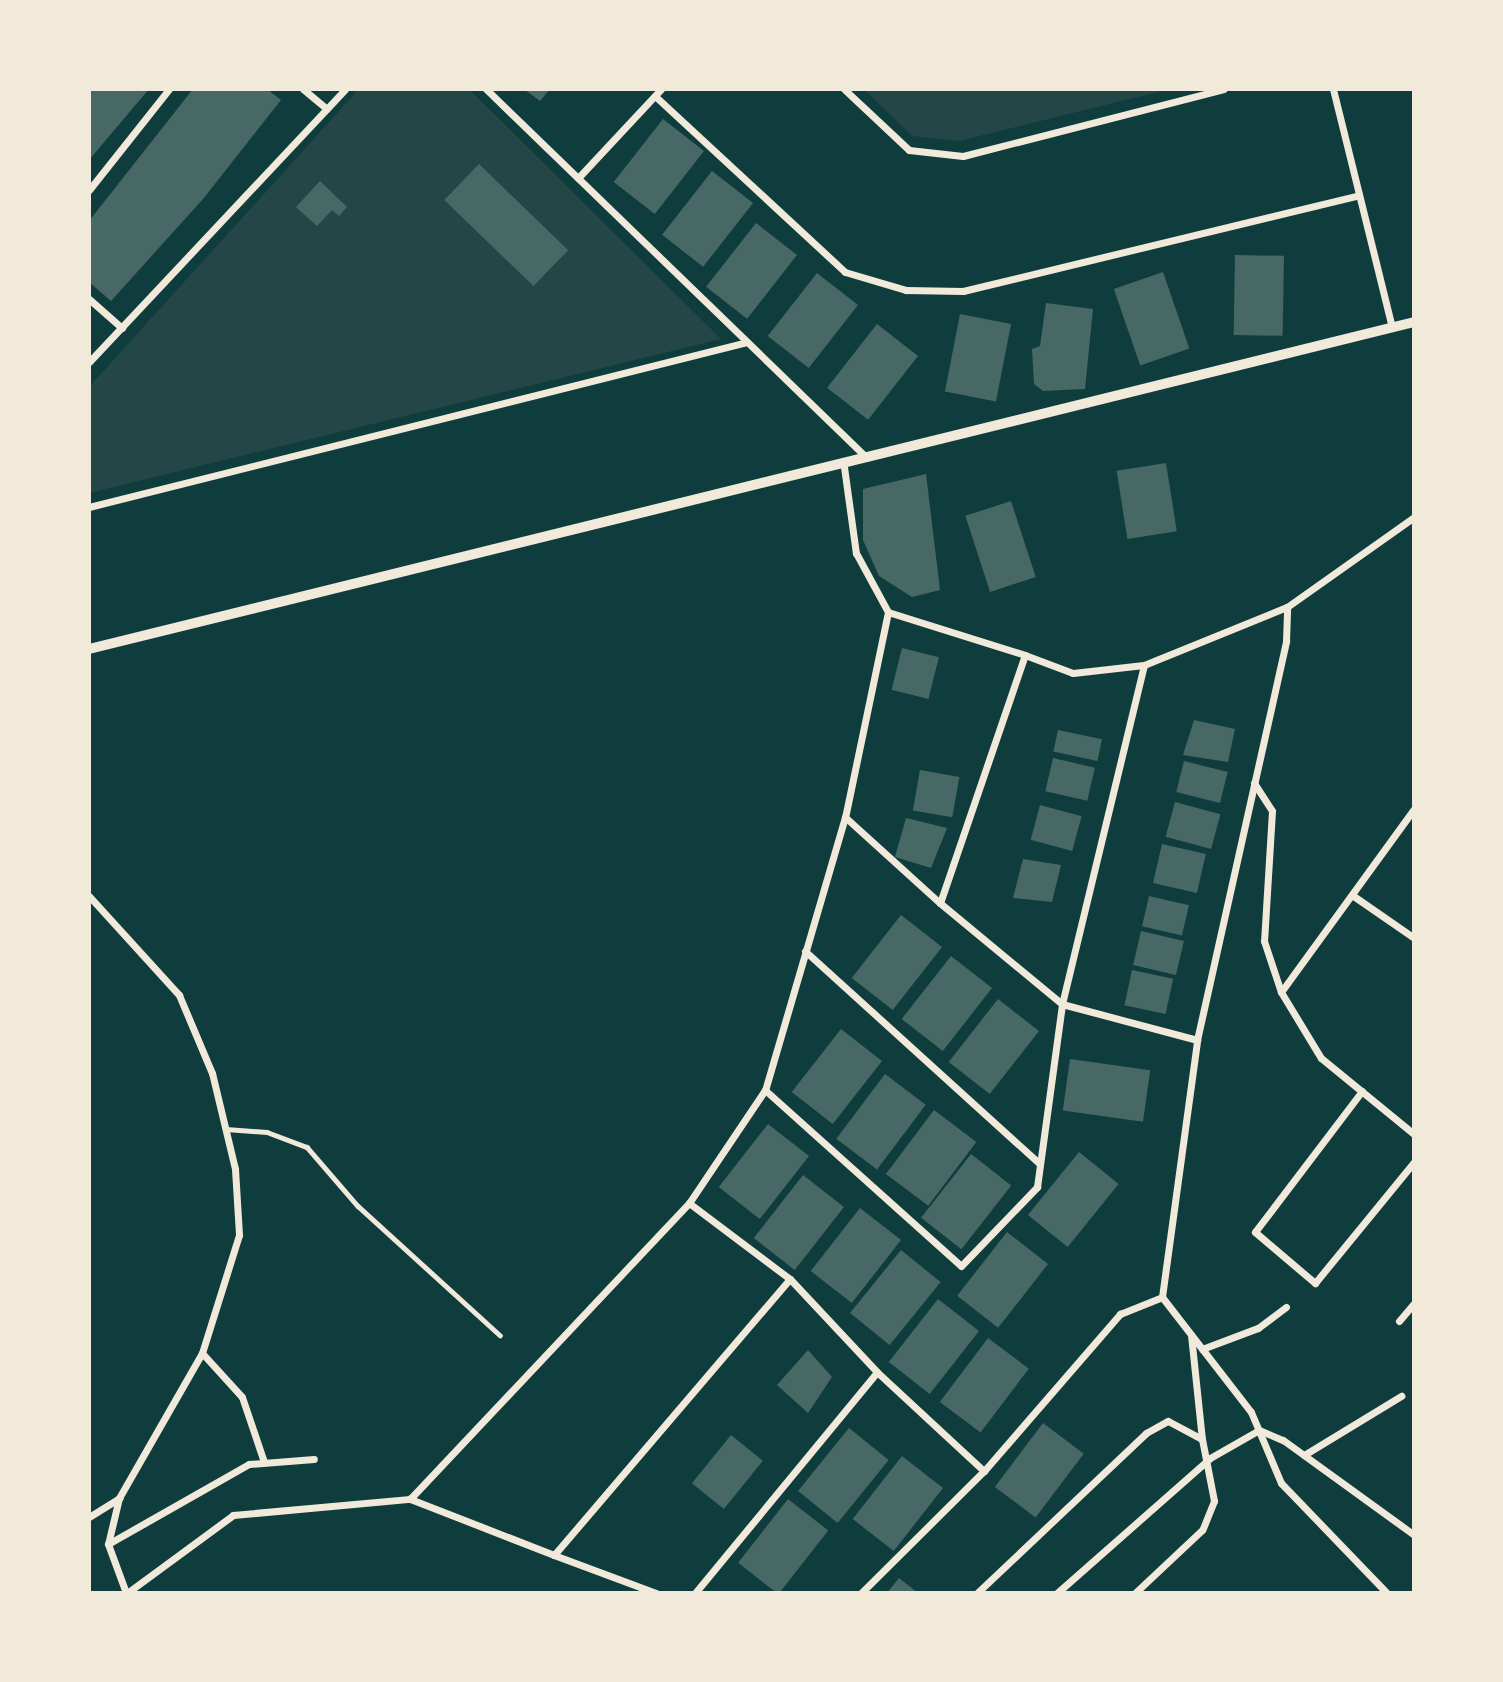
<!DOCTYPE html>
<style>
body{margin:0}
#map{position:relative;width:1503px;height:1682px;overflow:hidden;background:#0f3d3e;font-family:Cabin,sans-serif}
div>[style]{position:absolute}
.green>*{inset:0;background:#244646}
.building>*{inset:0;background:#486865;transform-origin:0 0}
.service>*{height:4.5px;margin:-2.25px;padding:0 2.25px;transform-origin:2.25px;border-radius:2.25px;background:#f1e9da}
.minor>*{height:7px;margin:-3.5px;padding:0 3.5px;transform-origin:3.5px;border-radius:3.5px;background:#f1e9da}
.tertiary>*{height:10px;margin:-5px;padding:0 5px;transform-origin:5px;border-radius:5px;background:#f1e9da}
span{translate:-50% -50%;white-space:nowrap;text-align:center;line-height:1.15;-webkit-text-stroke:5px #f1e9da;paint-order:stroke}
.frame{position:absolute;inset:0;border:91px solid #f1e9da;pointer-events:none}
</style>
<div id="map">
<div class="green">
<div style="clip-path:polygon(359px 89px,469px 89px,721px 339px,89px 493px,89px 387px)"></div>
<div style="clip-path:polygon(864px 89px,1170px 89px,959px 141px,912px 136px)"></div>
</div>
<div class="building">
<div style="clip-path:polygon(89px 89px,149px 89px,89px 160px)"></div>
<div style="clip-path:polygon(193px 89px,267px 89px,281px 100px,203px 199px,111px 301px,89px 282px,89px 221px)"></div>
<div style="clip-path:polygon(524px 89px,550px 89px,540px 101px)"></div>
<div style="left:663px;top:119px;width:52px;height:80px;rotate:38deg"></div>
<div style="left:479px;top:164px;width:124px;height:50px;rotate:44deg"></div>
<div style="left:712px;top:171px;width:52px;height:81px;rotate:38deg"></div>
<div style="clip-path:polygon(320px 181px,347px 207px,339px 216px,332px 210px,317px 226px,296px 207px)"></div>
<div style="left:756px;top:223px;width:52px;height:81px;rotate:38deg"></div>
<div style="left:1235px;top:255px;width:49px;height:80px;rotate:1deg"></div>
<div style="left:1163px;top:272px;width:81px;height:52px;rotate:71deg"></div>
<div style="left:817px;top:273px;width:52px;height:80px;rotate:38deg"></div>
<div style="clip-path:polygon(1046px 303px,1093px 309px,1085px 389px,1043px 391px,1034px 384px,1032px 349px,1040px 346px)"></div>
<div style="left:960px;top:314px;width:52px;height:79px;rotate:11deg"></div>
<div style="left:877px;top:324px;width:52px;height:81px;rotate:38deg"></div>
<div style="left:1166px;top:463px;width:69px;height:50px;rotate:81deg"></div>
<div style="clip-path:polygon(926px 474px,940px 590px,912px 597px,879px 576px,863px 540px,863px 489px)"></div>
<div style="left:1011px;top:501px;width:80px;height:48px;rotate:72deg"></div>
<div style="left:902px;top:648px;width:38px;height:43px;rotate:14deg"></div>
<div style="clip-path:polygon(1194px 720px,1235px 729px,1228px 762px,1183px 755px)"></div>
<div style="left:1058px;top:730px;width:45px;height:22px;rotate:12deg"></div>
<div style="left:1053px;top:758px;width:43px;height:34px;rotate:13deg"></div>
<div style="left:1184px;top:761px;width:45px;height:32px;rotate:14deg"></div>
<div style="left:920px;top:770px;width:40px;height:41px;rotate:10deg"></div>
<div style="left:1175px;top:802px;width:47px;height:36px;rotate:15deg"></div>
<div style="left:1040px;top:805px;width:43px;height:36px;rotate:15deg"></div>
<div style="clip-path:polygon(906px 818px,947px 828px,931px 868px,895px 857px)"></div>
<div style="left:1162px;top:844px;width:45px;height:40px;rotate:13deg"></div>
<div style="clip-path:polygon(1023px 859px,1061px 865px,1052px 902px,1013px 898px)"></div>
<div style="left:1149px;top:896px;width:41px;height:31px;rotate:13deg"></div>
<div style="left:901px;top:915px;width:52px;height:80px;rotate:38deg"></div>
<div style="left:1141px;top:931px;width:44px;height:35px;rotate:13deg"></div>
<div style="left:951px;top:956px;width:52px;height:80px;rotate:38deg"></div>
<div style="left:1132px;top:970px;width:42px;height:36px;rotate:12deg"></div>
<div style="left:998px;top:999px;width:52px;height:80px;rotate:38deg"></div>
<div style="left:841px;top:1029px;width:52px;height:80px;rotate:38deg"></div>
<div style="left:1070px;top:1059px;width:81px;height:52px;rotate:8deg"></div>
<div style="left:885px;top:1074px;width:51px;height:81px;rotate:37deg"></div>
<div style="left:934px;top:1110px;width:53px;height:80px;rotate:37deg"></div>
<div style="left:768px;top:1124px;width:52px;height:80px;rotate:38deg"></div>
<div style="left:1079px;top:1152px;width:51px;height:81px;rotate:39deg"></div>
<div style="left:971px;top:1154px;width:51px;height:81px;rotate:38deg"></div>
<div style="left:803px;top:1175px;width:52px;height:80px;rotate:38deg"></div>
<div style="left:860px;top:1208px;width:52px;height:80px;rotate:38deg"></div>
<div style="left:1007px;top:1232px;width:52px;height:81px;rotate:38deg"></div>
<div style="left:901px;top:1250px;width:51px;height:81px;rotate:39deg"></div>
<div style="left:938px;top:1299px;width:52px;height:80px;rotate:38deg"></div>
<div style="left:988px;top:1338px;width:51px;height:80px;rotate:37deg"></div>
<div style="clip-path:polygon(808px 1350px,832px 1377px,808px 1413px,777px 1385px)"></div>
<div style="left:1043px;top:1423px;width:51px;height:80px;rotate:37deg"></div>
<div style="left:849px;top:1428px;width:51px;height:81px;rotate:39deg"></div>
<div style="left:731px;top:1435px;width:41px;height:62px;rotate:39deg"></div>
<div style="left:902px;top:1456px;width:52px;height:80px;rotate:38deg"></div>
<div style="left:788px;top:1499px;width:51px;height:81px;rotate:38deg"></div>
<div style="clip-path:polygon(899px 1578px,918px 1593px,887px 1593px)"></div>
</div>
<div class="service">
<div style="left:226px;top:1129px;width:41px;rotate:4.2deg"></div>
<div style="left:267px;top:1132px;width:43px;rotate:20.6deg"></div>
<div style="left:307px;top:1147px;width:78px;rotate:49.2deg"></div>
<div style="left:358px;top:1206px;width:192px;rotate:42.3deg"></div>
</div>
<div class="minor">
<div style="left:303px;top:89px;width:31px;rotate:40deg"></div>
<div style="left:486px;top:89px;width:530px;rotate:44.08deg"></div>
<div style="left:844px;top:89px;width:89px;rotate:43.2deg"></div>
<div style="left:909px;top:150px;width:54px;rotate:6.3deg"></div>
<div style="left:963px;top:156px;width:269px;rotate:-14.4deg"></div>
<div style="left:1333px;top:89px;width:246px;rotate:76.1deg"></div>
<div style="left:655px;top:96px;width:259px;rotate:42.8deg"></div>
<div style="left:845px;top:272px;width:64px;rotate:16.4deg"></div>
<div style="left:906px;top:290px;width:57px;rotate:1deg"></div>
<div style="left:963px;top:291px;width:407px;rotate:-13.6deg"></div>
<div style="left:578px;top:178px;width:122px;rotate:-47deg"></div>
<div style="left:89px;top:190px;width:129px;rotate:-51.6deg"></div>
<div style="left:89px;top:299px;width:44px;rotate:41.3deg"></div>
<div style="left:89px;top:362px;width:374px;rotate:-46.8deg"></div>
<div style="left:844px;top:467px;width:87px;rotate:82.1deg"></div>
<div style="left:856px;top:553px;width:67px;rotate:61.5deg"></div>
<div style="left:888px;top:612px;width:209px;rotate:101.8deg"></div>
<div style="left:845px;top:817px;width:284px;rotate:106.3deg"></div>
<div style="left:765px;top:1090px;width:263px;rotate:41.9deg"></div>
<div style="left:961px;top:1266px;width:110px;rotate:-46.1deg"></div>
<div style="left:1037px;top:1187px;width:185px;rotate:-82.2deg"></div>
<div style="left:1062px;top:1004px;width:158px;rotate:-140.4deg"></div>
<div style="left:940px;top:903px;width:262px;rotate:-71.1deg"></div>
<div style="left:1025px;top:655px;width:51px;rotate:20.6deg"></div>
<div style="left:1073px;top:673px;width:71px;rotate:-6.4deg"></div>
<div style="left:1144px;top:665px;width:154px;rotate:-22.1deg"></div>
<div style="left:89px;top:507px;width:678px;rotate:-14.08deg"></div>
<div style="left:888px;top:612px;width:144px;rotate:17.4deg"></div>
<div style="left:1144px;top:665px;width:349px;rotate:103.6deg"></div>
<div style="left:1062px;top:1004px;width:140px;rotate:14.9deg"></div>
<div style="left:1254px;top:783px;width:33px;rotate:57deg"></div>
<div style="left:1272px;top:811px;width:130px;rotate:93.5deg"></div>
<div style="left:1264px;top:941px;width:54px;rotate:71.6deg"></div>
<div style="left:1281px;top:992px;width:77px;rotate:58.8deg"></div>
<div style="left:1321px;top:1058px;width:120px;rotate:39.3deg"></div>
<div style="left:845px;top:817px;width:128px;rotate:42.2deg"></div>
<div style="left:1352px;top:895px;width:75px;rotate:34.7deg"></div>
<div style="left:89px;top:896px;width:134px;rotate:47.7deg"></div>
<div style="left:179px;top:995px;width:85px;rotate:67.1deg"></div>
<div style="left:212px;top:1073px;width:99px;rotate:76.5deg"></div>
<div style="left:235px;top:1169px;width:66px;rotate:86.5deg"></div>
<div style="left:239px;top:1235px;width:124px;rotate:107.4deg"></div>
<div style="left:202px;top:1353px;width:167px;rotate:119.8deg"></div>
<div style="left:119px;top:1498px;width:47px;rotate:103.4deg"></div>
<div style="left:108px;top:1544px;width:52px;rotate:69.8deg"></div>
<div style="left:805px;top:951px;width:317px;rotate:42.2deg"></div>
<div style="left:1281px;top:992px;width:226px;rotate:-54deg"></div>
<div style="left:765px;top:1090px;width:136px;rotate:123.9deg"></div>
<div style="left:689px;top:1203px;width:126px;rotate:37deg"></div>
<div style="left:790px;top:1279px;width:127px;rotate:46.9deg"></div>
<div style="left:877px;top:1372px;width:146px;rotate:42.8deg"></div>
<div style="left:1362px;top:1091px;width:177px;rotate:127.2deg"></div>
<div style="left:1255px;top:1232px;width:79px;rotate:40.4deg"></div>
<div style="left:1315px;top:1283px;width:156px;rotate:-50.7deg"></div>
<div style="left:1162px;top:1297px;width:145px;rotate:52.3deg"></div>
<div style="left:1251px;top:1412px;width:77px;rotate:67.1deg"></div>
<div style="left:1281px;top:1483px;width:153px;rotate:46.1deg"></div>
<div style="left:1399px;top:1321px;width:23px;rotate:-50deg"></div>
<div style="left:1191px;top:1335px;width:105px;rotate:84deg"></div>
<div style="left:1202px;top:1349px;width:60px;rotate:-20.6deg"></div>
<div style="left:1258px;top:1328px;width:35px;rotate:-37deg"></div>
<div style="left:202px;top:1353px;width:59px;rotate:47.7deg"></div>
<div style="left:242px;top:1397px;width:69px;rotate:71.3deg"></div>
<div style="left:1304px;top:1455px;width:114px;rotate:-31.3deg"></div>
<div style="left:89px;top:1517px;width:36px;rotate:-32deg"></div>
<div style="left:108px;top:1544px;width:162px;rotate:-29.6deg"></div>
<div style="left:249px;top:1464px;width:65px;rotate:-4.4deg"></div>
<div style="left:554px;top:1555px;width:155px;rotate:-158.7deg"></div>
<div style="left:410px;top:1499px;width:407px;rotate:-46.7deg"></div>
<div style="left:127px;top:1593px;width:132px;rotate:-36.3deg"></div>
<div style="left:233px;top:1515px;width:178px;rotate:-5.2deg"></div>
<div style="left:656px;top:1593px;width:109px;rotate:-159.6deg"></div>
<div style="left:554px;top:1555px;width:363px;rotate:-49.5deg"></div>
<div style="left:695px;top:1593px;width:286px;rotate:-50.5deg"></div>
<div style="left:861px;top:1593px;width:173px;rotate:-44.8deg"></div>
<div style="left:984px;top:1471px;width:208px;rotate:-49.1deg"></div>
<div style="left:1120px;top:1314px;width:45px;rotate:-22deg"></div>
<div style="left:1162px;top:1297px;width:259px;rotate:-82.2deg"></div>
<div style="left:1197px;top:1040px;width:409px;rotate:-77.4deg"></div>
<div style="left:1286px;top:641px;width:34px;rotate:-88deg"></div>
<div style="left:1287px;top:607px;width:156px;rotate:-35.3deg"></div>
<div style="left:977px;top:1593px;width:233px;rotate:-43.4deg"></div>
<div style="left:1146px;top:1433px;width:25px;rotate:-29deg"></div>
<div style="left:1168px;top:1421px;width:38px;rotate:28deg"></div>
<div style="left:1202px;top:1439px;width:63px;rotate:79deg"></div>
<div style="left:1214px;top:1501px;width:31px;rotate:112deg"></div>
<div style="left:1202px;top:1530px;width:92px;rotate:136.8deg"></div>
<div style="left:1057px;top:1593px;width:204px;rotate:-41.4deg"></div>
<div style="left:1210px;top:1458px;width:56px;rotate:-29.7deg"></div>
<div style="left:1259px;top:1430px;width:26px;rotate:23deg"></div>
<div style="left:1283px;top:1440px;width:162px;rotate:35.9deg"></div>
</div>
<div class="tertiary">
<div style="left:89px;top:649px;width:1365px;rotate:-13.86deg"></div>
</div>
<div class="frame"></div>
</div>
